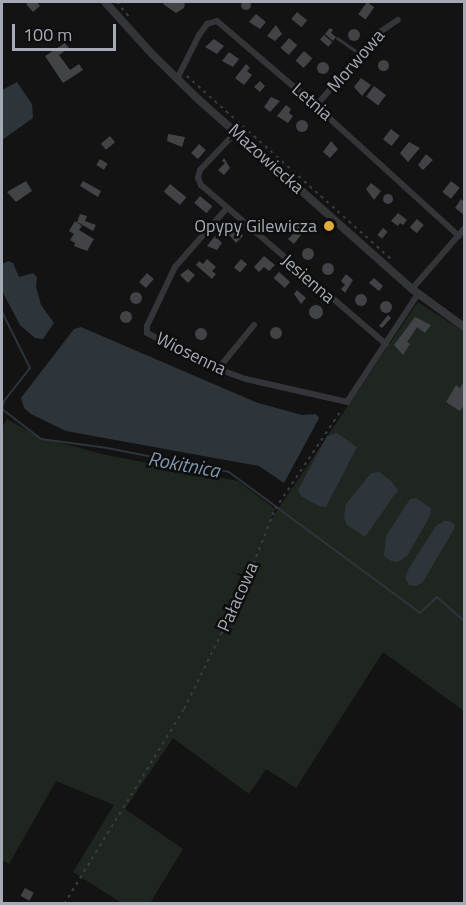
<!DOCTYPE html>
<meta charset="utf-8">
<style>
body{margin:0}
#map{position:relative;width:466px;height:905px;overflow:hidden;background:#131314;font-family:"Titillium Web",sans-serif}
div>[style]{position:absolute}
.green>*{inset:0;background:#1f2620}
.water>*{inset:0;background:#2d353b}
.stream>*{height:2px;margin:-1px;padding:0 1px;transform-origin:1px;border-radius:1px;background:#2d353b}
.building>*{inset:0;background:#424347;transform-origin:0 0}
.round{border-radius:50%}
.path>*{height:1.5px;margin-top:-0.75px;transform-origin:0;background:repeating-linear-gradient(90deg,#3a3b3f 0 3px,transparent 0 7.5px)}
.service>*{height:3px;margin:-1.5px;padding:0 1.5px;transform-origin:1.5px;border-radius:1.5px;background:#343539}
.minor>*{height:6px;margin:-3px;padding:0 3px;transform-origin:3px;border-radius:3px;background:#343539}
.tertiary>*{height:8px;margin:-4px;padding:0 4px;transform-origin:4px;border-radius:4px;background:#343539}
.dots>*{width:16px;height:16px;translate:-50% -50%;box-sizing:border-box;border:3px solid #0e0e0f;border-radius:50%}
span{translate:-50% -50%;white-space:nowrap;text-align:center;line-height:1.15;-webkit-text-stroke:5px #0e0e0f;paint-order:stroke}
.street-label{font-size:18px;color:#a5a9b3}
.poi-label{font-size:18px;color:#a5a9b3}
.right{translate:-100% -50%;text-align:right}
.water-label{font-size:20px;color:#7f96ac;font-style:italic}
.frame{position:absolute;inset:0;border:3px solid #a5a9b3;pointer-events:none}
.scale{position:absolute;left:12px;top:24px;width:104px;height:27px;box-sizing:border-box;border:3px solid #a5a9b3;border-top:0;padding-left:8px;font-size:18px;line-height:21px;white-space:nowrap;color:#a5a9b3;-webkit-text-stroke:4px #0e0e0f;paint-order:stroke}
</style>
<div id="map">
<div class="green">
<div style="clip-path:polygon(418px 302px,464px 332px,464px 711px,383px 652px,296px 788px,266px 769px,249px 794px,173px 738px,125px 809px,183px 849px,150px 903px,120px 902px,73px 872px,114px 805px,56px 781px,9px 864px,2px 860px,2px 427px,7px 419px,39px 437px,102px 454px,238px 481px,275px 509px,270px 521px)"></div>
</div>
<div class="water">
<div style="clip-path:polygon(17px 82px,32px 104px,33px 118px,2px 140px,2px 90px)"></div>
<div style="clip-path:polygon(8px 261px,13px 263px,19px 277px,33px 273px,37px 277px,36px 287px,41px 305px,54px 323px,43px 339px,35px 338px,20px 325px,2px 291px,2px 264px)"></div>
<div style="clip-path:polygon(81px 327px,258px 403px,302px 415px,316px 414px,319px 418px,284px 483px,259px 466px,66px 431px,31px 414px,24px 408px,21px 398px,74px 329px)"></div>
<div style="clip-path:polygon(337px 433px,357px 447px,326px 507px,319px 506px,301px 496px,298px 490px,327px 436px)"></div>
<div style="clip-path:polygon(379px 472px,391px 481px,398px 490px,365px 537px,347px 525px,344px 518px,346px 504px,371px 473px)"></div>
<div style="clip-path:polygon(416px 498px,431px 508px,430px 516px,407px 556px,398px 562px,391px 561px,384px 556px,386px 536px,410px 499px)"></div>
<div style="clip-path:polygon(444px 521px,450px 521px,455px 525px,453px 531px,423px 582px,416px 586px,409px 585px,405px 578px,409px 568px,436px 526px)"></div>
</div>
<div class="stream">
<div style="left:2px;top:312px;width:63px;rotate:63.4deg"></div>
<div style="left:30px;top:368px;width:42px;rotate:128.2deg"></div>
<div style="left:4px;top:401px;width:8px;rotate:104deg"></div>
<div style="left:2px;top:409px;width:49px;rotate:37.6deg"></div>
<div style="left:41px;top:439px;width:67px;rotate:7.8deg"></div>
<div style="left:107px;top:448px;width:124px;rotate:11.1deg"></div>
<div style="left:229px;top:472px;width:237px;rotate:36.4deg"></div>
<div style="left:420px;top:613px;width:23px;rotate:-43deg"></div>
<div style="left:437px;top:597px;width:36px;rotate:42deg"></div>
</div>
<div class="building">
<div class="round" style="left:241px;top:0;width:10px;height:10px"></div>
<div style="clip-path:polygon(29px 2px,37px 2px,40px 6px,33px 12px,26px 4px)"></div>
<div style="clip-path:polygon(166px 2px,183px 2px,185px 4px,184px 8px,176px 13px,163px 4px)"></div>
<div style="left:367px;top:2px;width:9px;height:15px;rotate:36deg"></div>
<div style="left:297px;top:12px;width:13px;height:9px;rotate:39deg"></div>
<div style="clip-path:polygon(256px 14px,266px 22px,260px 29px,249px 22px)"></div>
<div style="clip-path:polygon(276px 25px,282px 34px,275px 41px,267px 36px)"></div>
<div style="clip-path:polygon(330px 28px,333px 30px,331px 33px,336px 37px,333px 41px,325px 34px)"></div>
<div class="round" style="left:348px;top:29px;width:12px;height:12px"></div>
<div style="left:324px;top:35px;width:11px;height:6px;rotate:41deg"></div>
<div style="left:289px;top:38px;width:11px;height:13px;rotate:41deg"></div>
<div style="clip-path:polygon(214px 39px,224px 46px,217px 54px,205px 47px)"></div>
<div style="clip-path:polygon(65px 43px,69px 48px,59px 55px,70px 70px,79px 64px,83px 70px,63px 83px,45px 56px)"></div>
<div style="left:304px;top:51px;width:11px;height:13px;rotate:41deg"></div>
<div style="clip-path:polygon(229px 52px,239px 59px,233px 67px,222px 61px)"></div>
<div class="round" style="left:377.5px;top:59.5px;width:11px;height:11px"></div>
<div class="round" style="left:317px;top:62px;width:12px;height:12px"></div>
<div style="clip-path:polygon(246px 64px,250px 68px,247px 71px,252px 75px,244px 85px,235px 78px)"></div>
<div style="clip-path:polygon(361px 78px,371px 85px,362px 96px,354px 87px)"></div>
<div style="clip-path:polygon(260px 81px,265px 86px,260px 92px,254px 87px)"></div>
<div style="left:374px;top:86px;width:15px;height:13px;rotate:37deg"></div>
<div style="clip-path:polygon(271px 97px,280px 101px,270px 112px,264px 107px)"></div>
<div style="clip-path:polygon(286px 105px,291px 109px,289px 113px,293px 116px,288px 123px,277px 116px)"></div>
<div class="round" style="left:296px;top:120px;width:12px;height:12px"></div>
<div style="left:391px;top:129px;width:11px;height:13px;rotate:38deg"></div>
<div style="clip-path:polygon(168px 134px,185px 137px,182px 147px,167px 141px)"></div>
<div style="left:110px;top:136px;width:8px;height:12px;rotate:50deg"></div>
<div style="clip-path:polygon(331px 141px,338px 149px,330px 158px,323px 152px)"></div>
<div style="clip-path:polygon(409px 142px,420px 148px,408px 162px,400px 153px)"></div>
<div style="left:199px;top:144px;width:9px;height:12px;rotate:41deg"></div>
<div style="clip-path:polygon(426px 154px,433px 160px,423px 170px,418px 165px)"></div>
<div style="clip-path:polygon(224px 158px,230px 168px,224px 175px,218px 170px,225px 163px,222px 161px)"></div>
<div style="left:100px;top:159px;width:9px;height:7px;rotate:32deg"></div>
<div style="clip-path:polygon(26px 181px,32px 191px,16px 202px,7px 192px)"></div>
<div style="clip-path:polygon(83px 181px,101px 191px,98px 197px,80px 186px)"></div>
<div style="left:451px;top:181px;width:11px;height:14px;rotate:38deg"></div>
<div style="clip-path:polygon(371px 183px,381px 191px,374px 200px,366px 189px)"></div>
<div style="left:170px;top:184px;width:21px;height:10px;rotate:39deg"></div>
<div class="round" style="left:383px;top:194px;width:10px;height:10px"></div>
<div style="left:200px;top:196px;width:16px;height:9px;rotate:40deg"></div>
<div style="clip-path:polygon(461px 199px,464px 202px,464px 215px,455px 208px)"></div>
<div style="clip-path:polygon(398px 213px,407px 220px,403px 225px,400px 223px,398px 226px,391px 221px)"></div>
<div style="clip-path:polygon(80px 214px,87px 216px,85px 221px,96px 225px,93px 231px,77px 222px)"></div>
<div style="left:417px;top:219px;width:9px;height:11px;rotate:41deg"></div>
<div style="clip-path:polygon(75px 221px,82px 226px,79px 230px,94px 239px,87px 251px,74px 246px,75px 243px,70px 240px,74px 234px,69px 231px)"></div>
<div class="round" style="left:263px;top:221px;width:10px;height:10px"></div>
<div style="clip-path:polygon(232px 224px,243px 236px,236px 243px,226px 231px)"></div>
<div style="clip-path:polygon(298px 225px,304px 231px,294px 244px,288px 239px,292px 235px,289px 232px,292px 227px,295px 228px)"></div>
<div style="left:383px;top:228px;width:6px;height:9px;rotate:39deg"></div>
<div style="clip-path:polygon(215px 236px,222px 243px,217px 250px,207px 246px)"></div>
<div class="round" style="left:302px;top:248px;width:12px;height:12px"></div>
<div style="clip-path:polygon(264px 256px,275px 265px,269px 271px,264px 267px,259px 272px,254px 267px)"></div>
<div style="clip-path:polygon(207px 259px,216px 267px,212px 271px,216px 274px,212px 279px,196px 265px,199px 261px,203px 264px)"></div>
<div style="left:241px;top:259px;width:8px;height:11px;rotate:40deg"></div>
<div class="round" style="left:322px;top:263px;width:12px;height:12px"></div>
<div style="clip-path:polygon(188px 269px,195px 275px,188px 283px,180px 275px)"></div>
<div style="left:279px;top:272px;width:15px;height:8px;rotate:42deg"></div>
<div style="left:147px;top:273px;width:9px;height:12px;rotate:41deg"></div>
<div style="clip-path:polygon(346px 274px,353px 280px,345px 293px,341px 289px,345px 285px,341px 281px)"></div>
<div style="clip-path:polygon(374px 278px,383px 286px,379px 291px,369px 283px)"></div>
<div style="clip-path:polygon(297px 290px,306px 298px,301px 304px,294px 294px)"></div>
<div class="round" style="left:130px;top:292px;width:12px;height:12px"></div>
<div class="round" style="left:355px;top:294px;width:12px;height:12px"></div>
<div class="round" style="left:380px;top:301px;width:12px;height:12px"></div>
<div class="round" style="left:309px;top:305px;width:14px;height:14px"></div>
<div class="round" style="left:120px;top:311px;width:12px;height:12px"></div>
<div style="clip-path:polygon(388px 315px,391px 318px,382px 328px,379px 326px)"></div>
<div style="clip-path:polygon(415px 317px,431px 325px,425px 333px,417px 327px,407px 342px,410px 344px,403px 355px,394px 345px)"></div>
<div class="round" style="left:270px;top:327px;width:12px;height:12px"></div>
<div class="round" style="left:195px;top:328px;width:12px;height:12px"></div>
<div style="clip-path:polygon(464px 381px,464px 405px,460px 411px,446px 402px,456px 385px,460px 388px)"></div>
<div style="left:25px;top:888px;width:10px;height:9px;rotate:29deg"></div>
</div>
<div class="path">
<div style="left:117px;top:2px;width:21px;rotate:51deg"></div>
<div style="left:187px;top:76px;width:277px;rotate:41.9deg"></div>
<div style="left:64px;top:904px;width:229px;rotate:-58.4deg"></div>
<div style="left:184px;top:709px;width:138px;rotate:-63.8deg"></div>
<div style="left:245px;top:585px;width:82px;rotate:-68.5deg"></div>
<div style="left:275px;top:509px;width:120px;rotate:-56.2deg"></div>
</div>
<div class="service">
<div style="left:337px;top:38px;width:28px;rotate:35deg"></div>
</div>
<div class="minor">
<div style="left:177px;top:79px;width:49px;rotate:-63.4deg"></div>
<div style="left:199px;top:35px;width:14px;rotate:-54deg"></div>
<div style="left:207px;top:24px;width:10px;rotate:-17deg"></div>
<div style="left:217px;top:21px;width:130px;rotate:40.6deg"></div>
<div style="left:316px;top:106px;width:193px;rotate:42.3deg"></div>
<div style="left:316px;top:106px;width:94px;rotate:-49.7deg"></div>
<div style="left:377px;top:34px;width:25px;rotate:-34deg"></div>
<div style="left:236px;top:132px;width:52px;rotate:133.5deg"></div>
<div style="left:200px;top:170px;width:8px;rotate:104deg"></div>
<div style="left:198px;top:178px;width:8px;rotate:67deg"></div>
<div style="left:201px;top:185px;width:244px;rotate:40.7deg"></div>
<div style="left:227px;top:208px;width:79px;rotate:131.4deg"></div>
<div style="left:175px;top:267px;width:65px;rotate:115.4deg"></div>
<div style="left:147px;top:326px;width:7px;rotate:90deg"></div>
<div style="left:147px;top:333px;width:80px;rotate:26.9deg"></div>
<div style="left:218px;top:369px;width:30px;rotate:20deg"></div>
<div style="left:246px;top:379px;width:104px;rotate:12.8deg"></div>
<div style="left:347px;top:402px;width:129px;rotate:-56.7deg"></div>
<div style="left:412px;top:289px;width:79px;rotate:-49.1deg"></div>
<div style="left:218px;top:369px;width:57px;rotate:-50.7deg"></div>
</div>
<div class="tertiary">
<div style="left:105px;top:2px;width:70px;rotate:47.9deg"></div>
<div style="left:152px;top:54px;width:64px;rotate:44.4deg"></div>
<div style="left:198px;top:99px;width:286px;rotate:41.6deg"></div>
<div style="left:412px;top:289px;width:64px;rotate:36.2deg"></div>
</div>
<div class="dots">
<div style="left:329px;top:226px;background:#e1ac3d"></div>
</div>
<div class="street-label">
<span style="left:356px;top:61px;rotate:-49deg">Morwowa</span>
<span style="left:312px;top:102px;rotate:41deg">Letnia</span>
<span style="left:266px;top:159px;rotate:42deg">Mazowiecka</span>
<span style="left:308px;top:279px;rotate:41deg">Jesienna</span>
<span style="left:191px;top:354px;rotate:26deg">Wiosenna</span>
<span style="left:238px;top:597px;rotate:-66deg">Pałacowa</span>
</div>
<div class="poi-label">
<span class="right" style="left:317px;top:226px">Opypy Gilewicza</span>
</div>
<div class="water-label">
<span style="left:184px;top:464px;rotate:10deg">Rokitnica</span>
</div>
<div class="frame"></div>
<div class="scale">100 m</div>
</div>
